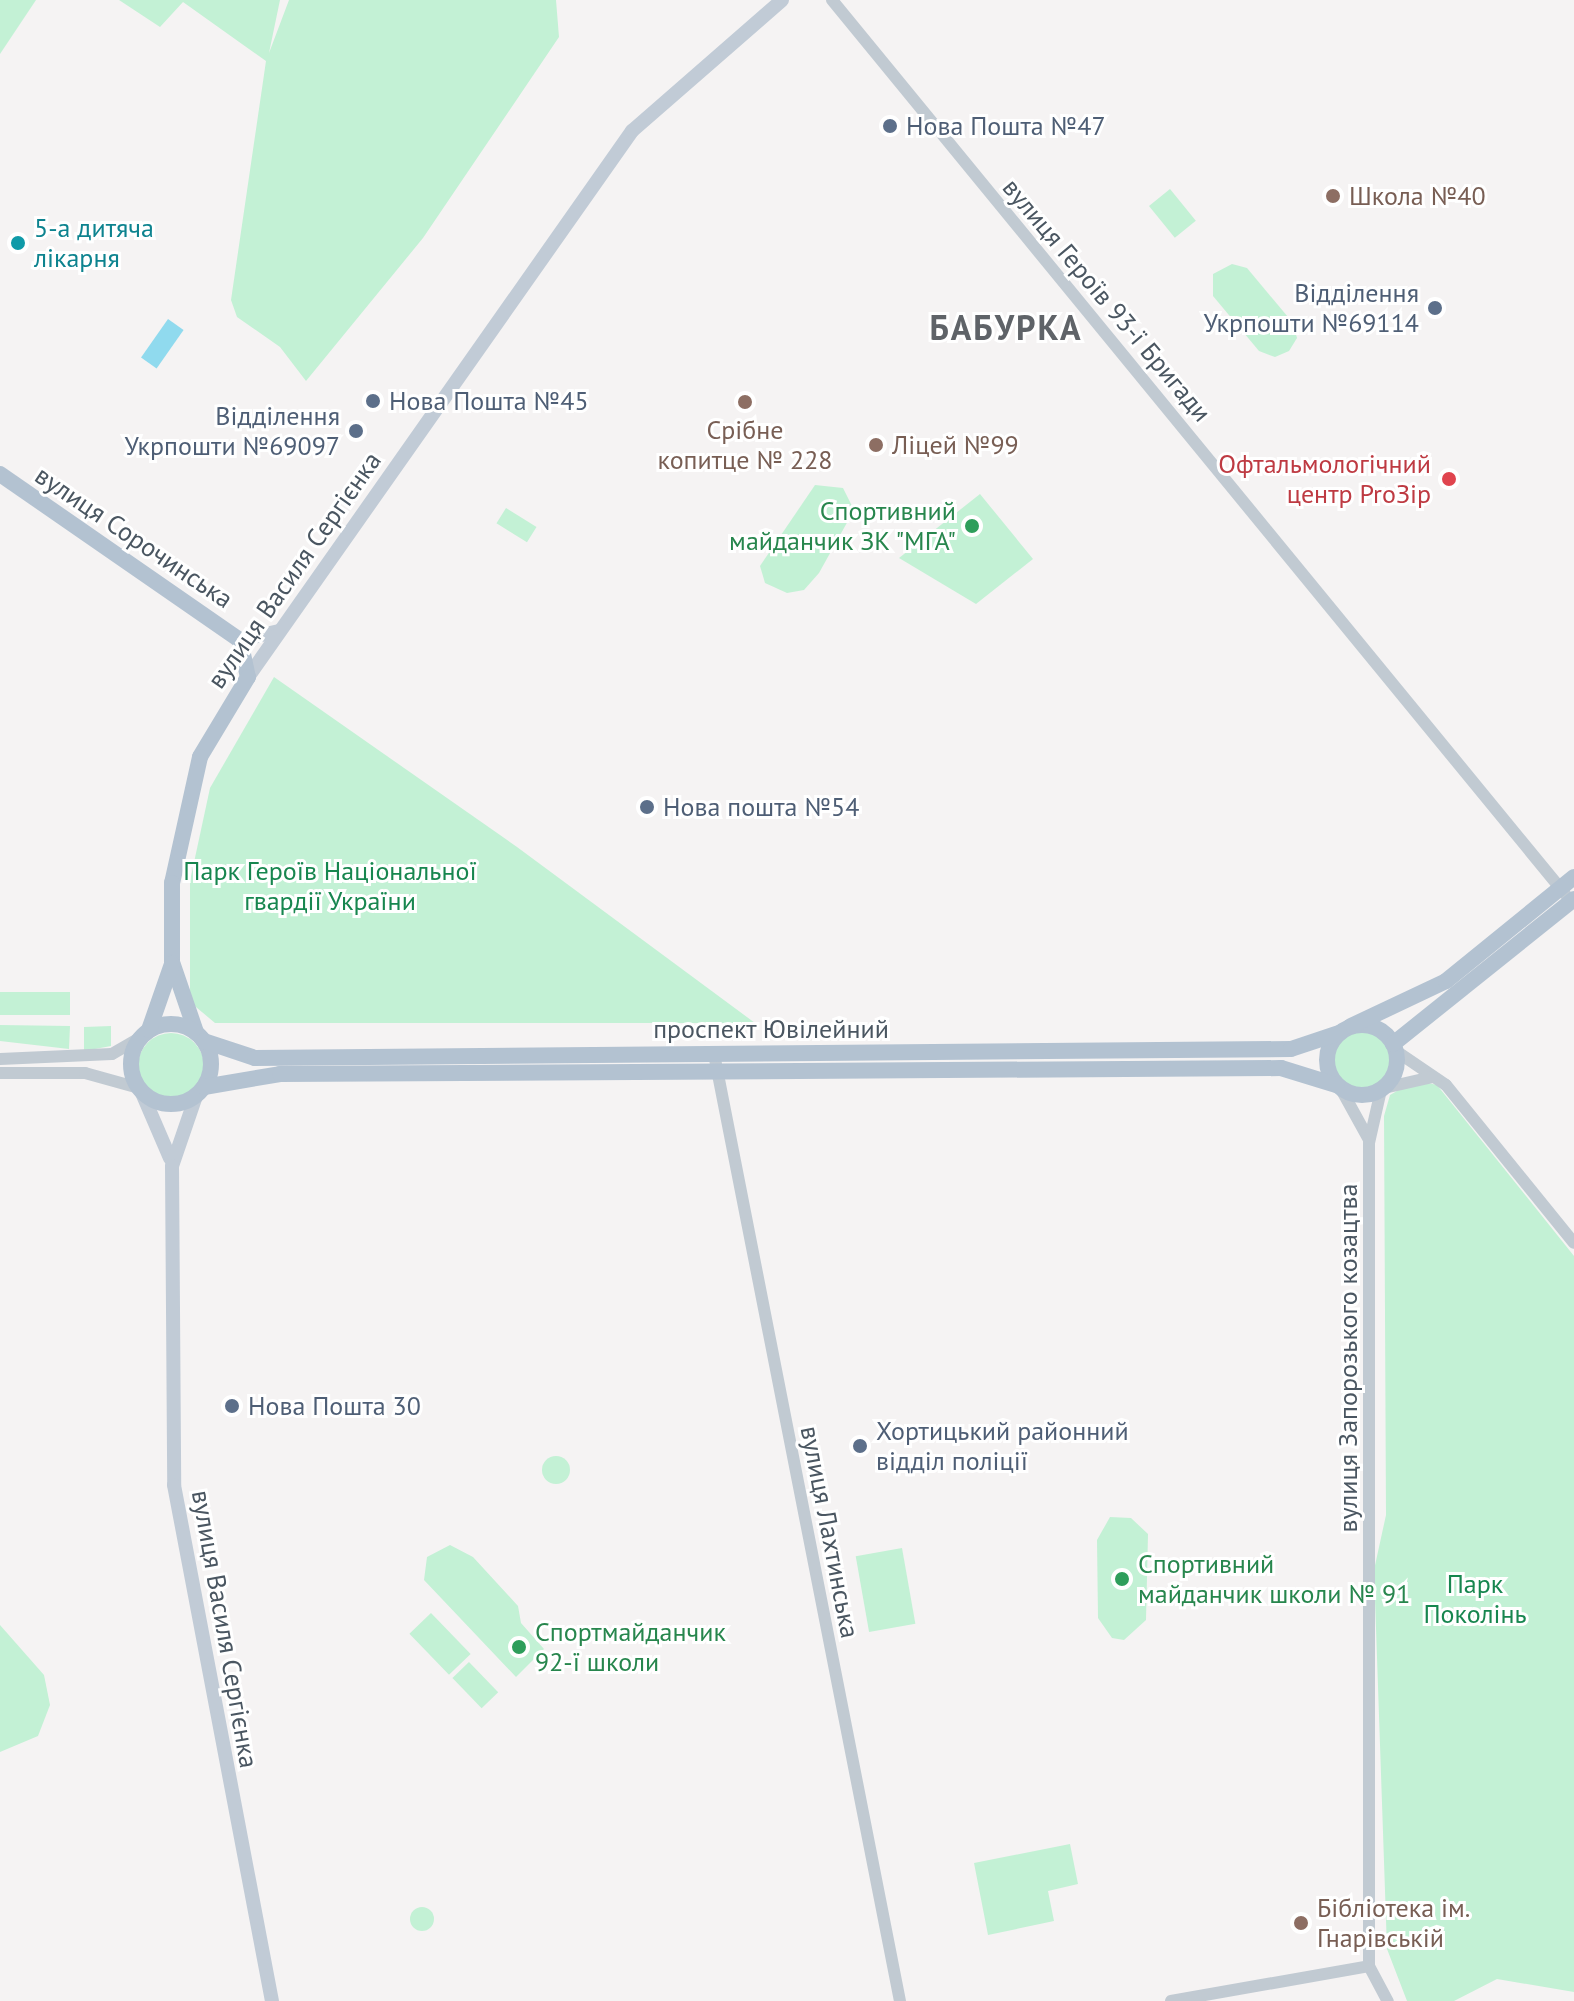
<!DOCTYPE html>
<meta charset="utf-8">
<style>
body{margin:0}
#map{position:relative;width:1574px;height:2001px;overflow:hidden;background:#f5f3f3;font-family:"PT Sans",sans-serif}
div>[style]{position:absolute}
.green>*{inset:0;background:#c3f1d5;transform-origin:0 0}
.round{border-radius:50%}
.water>*{inset:0;background:#90daee;transform-origin:0 0}
.tertiary>*{height:12px;margin:-6px;padding:0 6px;transform-origin:6px;border-radius:6px;background:#c1cad2}
.secondary>*{height:14px;margin:-7px;padding:0 7px;transform-origin:7px;border-radius:7px;background:#c1cbd6}
.primary>*{height:16px;margin:-8px;padding:0 8px;transform-origin:8px;border-radius:8px;background:#b3c2d1}
.primary>.ring{margin:-8px;padding:0;box-sizing:content-box;background:none;border:16px solid #b3c2d1;border-radius:50%}
.dots>*{width:22px;height:22px;translate:-50% -50%;box-sizing:border-box;border:4px solid #fff;border-radius:50%}
span{translate:-50% -50%;white-space:nowrap;text-align:center;line-height:1.15;-webkit-text-stroke:6px #fff;paint-order:stroke}
.service-label{font-size:26px;color:#4e5e75}
.left{translate:0 -50%;text-align:left}
.right{translate:-100% -50%;text-align:right}
.education-label{font-size:26px;color:#785e54}
.culture-label{font-size:26px;color:#0d838f}
.street-label{font-size:26px;color:#4a5661}
.health-label{font-size:26px;color:#be3a42}
.leisure-label{font-size:26px;color:#27864d}
.park-label{font-size:26px;color:#17864f}
.district-label{font-size:34px;color:#5f6368;font-weight:700;letter-spacing:2px}
</style>
<div id="map">
<div class="green">
<div style="clip-path:polygon(0 0,36px 0,0 54px)"></div>
<div style="clip-path:polygon(119px 0,280px 0,269px 53px,289px 0,556px 0,559px 37px,423px 238px,306px 381px,280px 347px,237px 317px,231px 300px,266px 61px,183px 2px,160px 27px)"></div>
<div style="left:1170px;top:189px;width:41px;height:27px;rotate:51deg"></div>
<div style="clip-path:polygon(1232px 264px,1247px 268px,1293px 323px,1297px 338px,1289px 351px,1275px 357px,1259px 351px,1213px 296px,1213px 274px)"></div>
<div style="clip-path:polygon(815px 485px,843px 488px,854px 510px,819px 573px,804px 590px,787px 593px,765px 583px,760px 566px)"></div>
<div style="clip-path:polygon(980px 494px,1033px 559px,976px 604px,899px 558px)"></div>
<div style="left:506px;top:508px;width:36px;height:18px;rotate:32deg"></div>
<div style="clip-path:polygon(274px 677px,517px 847px,755px 1023px,215px 1023px,190px 1002px,190px 881px,210px 788px)"></div>
<div style="left:0;top:992px;width:70px;height:23px"></div>
<div style="clip-path:polygon(0 1025px,70px 1026px,69px 1049px,0 1041px)"></div>
<div style="clip-path:polygon(111px 1026px,111px 1046px,84px 1051px,84px 1027px)"></div>
<div class="round" style="left:1331px;top:1028px;width:64px;height:64px"></div>
<div class="round" style="left:138px;top:1033px;width:66px;height:66px"></div>
<div style="clip-path:polygon(1416px 1080px,1437px 1085px,1574px 1256px,1574px 1992px,1497px 1979px,1454px 2001px,1407px 2001px,1387px 1949px,1374px 1570px,1386px 1515px,1384px 1116px,1390px 1095px)"></div>
<div class="round" style="left:542px;top:1456px;width:28px;height:28px"></div>
<div style="clip-path:polygon(1110px 1517px,1131px 1518px,1148px 1534px,1146px 1620px,1124px 1640px,1112px 1638px,1098px 1618px,1097px 1540px)"></div>
<div style="clip-path:polygon(450px 1545px,473px 1557px,518px 1606px,521px 1623px,544px 1649px,516px 1677px,424px 1580px,427px 1557px)"></div>
<div style="left:902px;top:1548px;width:77px;height:47px;rotate:80deg"></div>
<div style="left:431px;top:1613px;width:57px;height:30px;rotate:46deg"></div>
<div style="clip-path:polygon(0 1625px,44px 1675px,50px 1705px,38px 1736px,0 1752px)"></div>
<div style="left:469px;top:1662px;width:42px;height:23px;rotate:46deg"></div>
<div style="clip-path:polygon(1070px 1844px,1078px 1884px,1048px 1891px,1054px 1921px,988px 1935px,974px 1863px)"></div>
<div class="round" style="left:410px;top:1907px;width:24px;height:24px"></div>
</div>
<div class="water">
<div style="left:168px;top:319px;width:19px;height:47px;rotate:35deg"></div>
</div>
<div class="tertiary">
<div style="left:832px;top:0;width:1156px;rotate:50.65deg"></div>
<div style="left:1396px;top:1051px;width:60px;rotate:34.2deg"></div>
<div style="left:1446px;top:1085px;width:203px;rotate:51deg"></div>
<div style="left:714px;top:1054px;width:965px;rotate:78.89deg"></div>
<div style="left:0;top:1059px;width:112px;rotate:-2.6deg"></div>
<div style="left:112px;top:1054px;width:32px;rotate:-30deg"></div>
<div style="left:0;top:1073px;width:85px"></div>
<div style="left:85px;top:1073px;width:56px;rotate:15.5deg"></div>
<div style="left:1384px;top:1088px;width:49px;rotate:-12.9deg"></div>
<div style="left:1341px;top:1089px;width:56px;rotate:61.1deg"></div>
<div style="left:1381px;top:1090px;width:54px;rotate:102.8deg"></div>
<div style="left:1369px;top:1143px;width:823px;rotate:90deg"></div>
<div style="left:1369px;top:1966px;width:40px;rotate:62deg"></div>
<div style="left:1171px;top:2001px;width:201px;rotate:-10deg"></div>
</div>
<div class="secondary">
<div style="left:240px;top:640px;width:40px;rotate:-13deg"></div>
<div style="left:248px;top:677px;width:668px;rotate:-54.88deg"></div>
<div style="left:632px;top:131px;width:199px;rotate:-41.1deg"></div>
<div style="left:142px;top:1093px;width:71px;rotate:66.7deg"></div>
<div style="left:196px;top:1096px;width:74px;rotate:108.9deg"></div>
<div style="left:172px;top:1166px;width:319px;rotate:89.6deg"></div>
<div style="left:174px;top:1485px;width:525px;rotate:79.25deg"></div>
</div>
<div class="primary">
<div style="left:0;top:474px;width:292px;rotate:34.7deg"></div>
<div style="left:240px;top:640px;width:38px;rotate:78deg"></div>
<div style="left:248px;top:677px;width:93px;rotate:121deg"></div>
<div style="left:200px;top:757px;width:129px;rotate:102.5deg"></div>
<div style="left:172px;top:883px;width:79px;rotate:90deg"></div>
<div style="left:172px;top:962px;width:74px;rotate:71.1deg"></div>
<div class="ring" style="left:131px;top:1024px;width:64px;height:64px"></div>
<div class="ring" style="left:1327px;top:1025px;width:54px;height:54px"></div>
<div style="left:1351px;top:1026px;width:105px;rotate:-25.3deg"></div>
<div style="left:1446px;top:981px;width:165px;rotate:-39.1deg"></div>
<div style="left:149px;top:1030px;width:70px;rotate:-70.8deg"></div>
<div style="left:204px;top:1041px;width:54px;rotate:18.4deg"></div>
<div style="left:255px;top:1058px;width:1036px;rotate:-0.5deg"></div>
<div style="left:1291px;top:1049px;width:51px;rotate:-18.4deg"></div>
<div style="left:1393px;top:1044px;width:232px;rotate:-38.7deg"></div>
<div style="left:204px;top:1087px;width:77px;rotate:-9.7deg"></div>
<div style="left:280px;top:1074px;width:1001px;rotate:-0.34deg"></div>
<div style="left:1281px;top:1068px;width:58px;rotate:17.2deg"></div>
</div>
<div class="dots">
<div style="left:890px;top:126px;background:#5c6f8a"></div>
<div style="left:1333px;top:196px;background:#8d6e63"></div>
<div style="left:18px;top:243px;background:#0f9aa8"></div>
<div style="left:1435px;top:308px;background:#5c6f8a"></div>
<div style="left:373px;top:401px;background:#5c6f8a"></div>
<div style="left:745px;top:402px;background:#8d6e63"></div>
<div style="left:356px;top:431px;background:#5c6f8a"></div>
<div style="left:876px;top:445px;background:#8d6e63"></div>
<div style="left:1449px;top:479px;background:#e0444e"></div>
<div style="left:972px;top:526px;background:#2e9e5b"></div>
<div style="left:647px;top:807px;background:#5c6f8a"></div>
<div style="left:232px;top:1406px;background:#5c6f8a"></div>
<div style="left:860px;top:1446px;background:#5c6f8a"></div>
<div style="left:1122px;top:1579px;background:#2e9e5b"></div>
<div style="left:519px;top:1647px;background:#2e9e5b"></div>
<div style="left:1301px;top:1923px;background:#8d6e63"></div>
</div>
<div class="service-label">
<span class="left" style="left:906px;top:126px">Нова Пошта №47</span>
<span class="right" style="left:1419px;top:308px">Відділення<br>Укрпошти №69114</span>
<span class="left" style="left:389px;top:401px">Нова Пошта №45</span>
<span class="right" style="left:340px;top:431px">Відділення<br>Укрпошти №69097</span>
<span class="left" style="left:663px;top:807px">Нова пошта №54</span>
<span class="left" style="left:248px;top:1406px">Нова Пошта 30</span>
<span class="left" style="left:876px;top:1446px">Хортицький районний<br>відділ поліції</span>
</div>
<div class="education-label">
<span class="left" style="left:1349px;top:196px">Школа №40</span>
<span style="left:745px;top:445px">Срібне<br>копитце № 228</span>
<span class="left" style="left:892px;top:445px">Ліцей №99</span>
<span class="left" style="left:1317px;top:1923px">Бібліотека ім.<br>Гнарівській</span>
</div>
<div class="culture-label">
<span class="left" style="left:34px;top:243px">5-а дитяча<br>лікарня</span>
</div>
<div class="street-label">
<span style="left:1107px;top:300px;rotate:50deg">вулиця Героїв 93-ї Бригади</span>
<span style="left:134px;top:537px;rotate:34deg">вулиця Сорочинська</span>
<span style="left:294px;top:570px;rotate:-55deg">вулиця Василя Сергієнка</span>
<span style="left:771px;top:1029px">проспект Ювілейний</span>
<span style="left:1348px;top:1358px;rotate:-90deg">вулиця Запорозького козацтва</span>
<span style="left:830px;top:1532px;rotate:79deg">вулиця Лахтинська</span>
<span style="left:225px;top:1629px;rotate:80deg">вулиця Василя Сергієнка</span>
</div>
<div class="health-label">
<span class="right" style="left:1431px;top:479px">Офтальмологічний<br>центр ProЗір</span>
</div>
<div class="leisure-label">
<span class="right" style="left:956px;top:526px">Спортивний<br>майданчик ЗК "МГА"</span>
<span class="left" style="left:1138px;top:1579px">Спортивний<br>майданчик школи № 91</span>
<span class="left" style="left:535px;top:1647px">Спортмайданчик<br>92-ї школи</span>
</div>
<div class="park-label">
<span style="left:330px;top:886px">Парк Героїв Національної<br>гвардії України</span>
<span style="left:1475px;top:1599px">Парк<br>Поколінь</span>
</div>
<div class="district-label">
<span style="left:1006px;top:328px">БАБУРКА</span>
</div>
</div>
